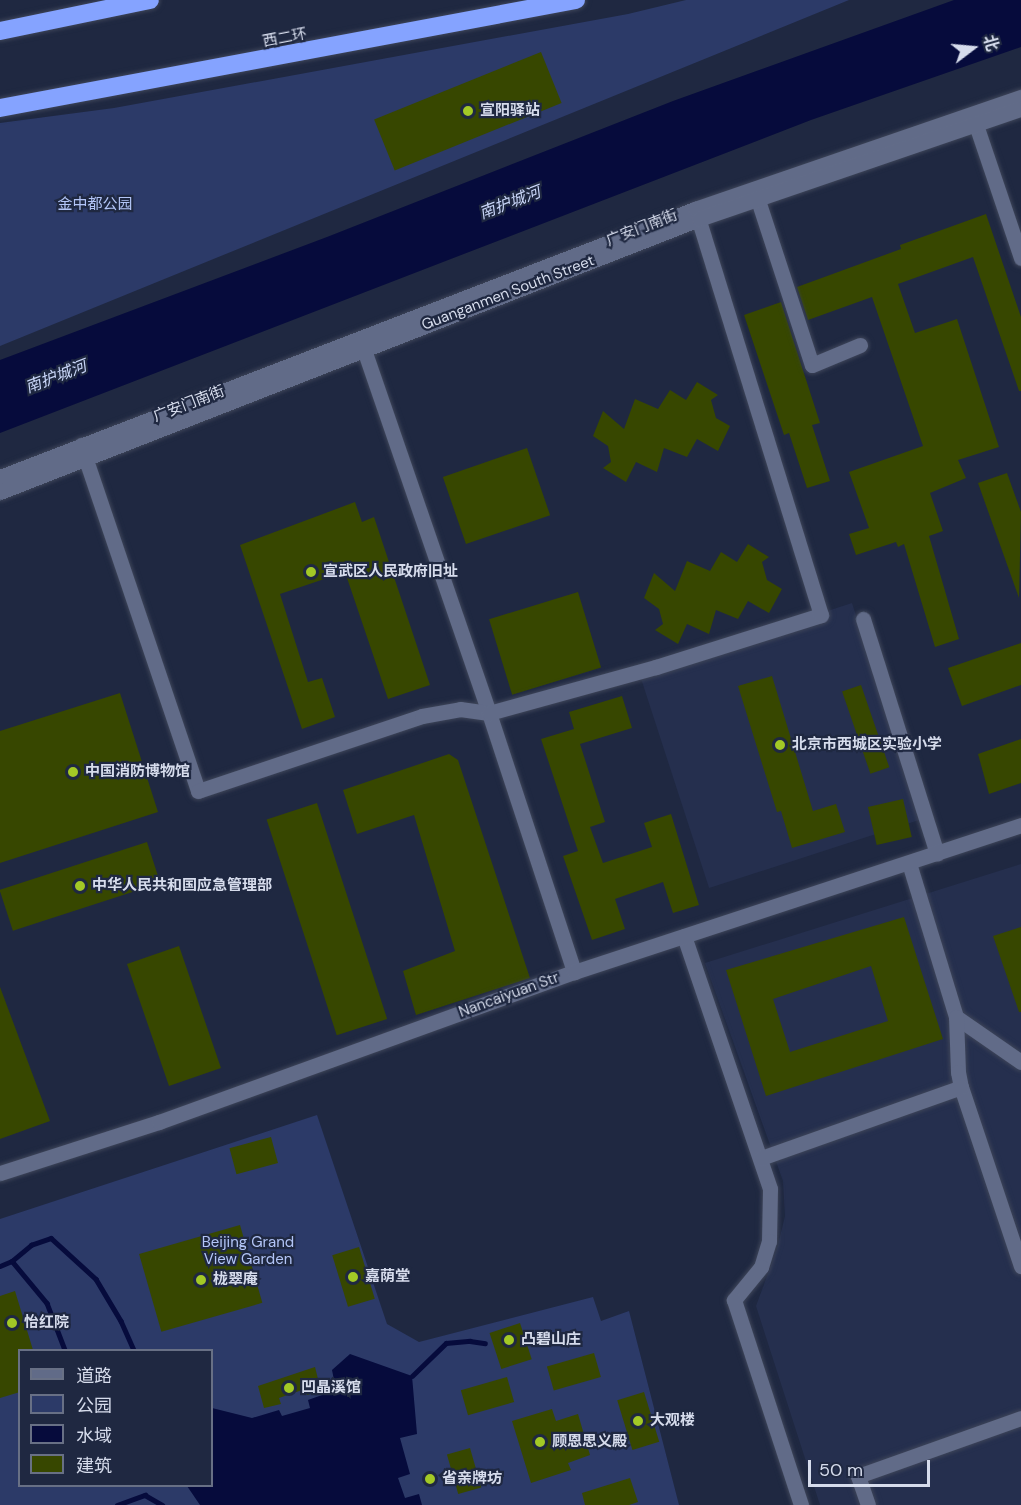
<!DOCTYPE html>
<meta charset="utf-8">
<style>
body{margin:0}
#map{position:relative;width:1021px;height:1505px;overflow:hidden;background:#1f2841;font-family:"DM Sans","Noto Sans SC",sans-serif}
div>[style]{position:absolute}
.built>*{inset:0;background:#252f4e;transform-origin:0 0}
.green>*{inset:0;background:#2c3a68}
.water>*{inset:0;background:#060b3c}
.stream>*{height:4.5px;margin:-2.25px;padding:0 2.25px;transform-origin:2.25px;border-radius:2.25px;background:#060b3c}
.building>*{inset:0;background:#374700;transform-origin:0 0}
.roads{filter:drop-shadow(0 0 2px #3e4559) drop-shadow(0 0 2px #3e4559)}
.minor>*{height:15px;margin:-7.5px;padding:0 7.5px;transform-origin:7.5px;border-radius:7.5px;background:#616b88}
.highway>*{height:18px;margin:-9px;padding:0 9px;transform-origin:9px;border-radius:9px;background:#85a3ff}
.dots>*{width:16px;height:16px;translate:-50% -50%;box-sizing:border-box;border:3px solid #1f2841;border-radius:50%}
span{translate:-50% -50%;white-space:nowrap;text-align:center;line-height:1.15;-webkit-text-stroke:4.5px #1f2841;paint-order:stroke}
.street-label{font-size:15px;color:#d6dcec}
.poi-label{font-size:15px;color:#d6dcec;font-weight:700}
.left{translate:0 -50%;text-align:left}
.park-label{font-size:15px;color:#b3c5f7}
.water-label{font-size:16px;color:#cad7f9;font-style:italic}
.legend{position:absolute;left:18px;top:1349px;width:195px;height:138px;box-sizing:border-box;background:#1f2841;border:2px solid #687085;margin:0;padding:8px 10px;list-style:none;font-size:18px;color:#d6dcec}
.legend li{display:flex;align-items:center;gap:12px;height:30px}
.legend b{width:30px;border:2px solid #687085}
.north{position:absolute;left:943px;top:18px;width:60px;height:60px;-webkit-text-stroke:4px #1f2841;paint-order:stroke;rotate:74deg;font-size:16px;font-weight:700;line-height:24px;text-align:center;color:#d6dcec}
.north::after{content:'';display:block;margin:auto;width:21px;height:27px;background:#d6dcec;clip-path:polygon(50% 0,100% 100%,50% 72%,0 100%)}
.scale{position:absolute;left:808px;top:1460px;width:122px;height:27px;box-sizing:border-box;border:3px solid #d6dcec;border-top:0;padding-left:8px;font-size:18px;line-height:21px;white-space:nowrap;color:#d6dcec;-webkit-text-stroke:4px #1f2841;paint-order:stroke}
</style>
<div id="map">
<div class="built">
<div style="left:852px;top:603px;width:227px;height:224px;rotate:72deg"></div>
<div style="clip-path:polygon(1021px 864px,1021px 1505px,820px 1505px,756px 1306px,777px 1249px,785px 1216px,783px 1181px,705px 963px)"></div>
</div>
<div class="green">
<div style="clip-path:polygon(686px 0,849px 0,0 346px,0 123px,114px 108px,628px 14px)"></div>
<div style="clip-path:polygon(evenodd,317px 1115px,387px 1324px,419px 1342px,593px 1297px,601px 1321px,629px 1311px,679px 1505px,0 1505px,0 1219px,317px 1115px,20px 1350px,212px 1350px,212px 1486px,20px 1486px,20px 1350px)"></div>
</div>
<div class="water">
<div style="clip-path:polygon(954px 0,1021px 0,1021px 47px,811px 120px,0 433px,0 360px,327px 237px,673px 101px)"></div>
<div style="clip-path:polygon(350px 1354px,412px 1376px,417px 1434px,400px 1438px,410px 1474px,398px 1478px,405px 1498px,419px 1494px,422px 1505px,200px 1505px,187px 1486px,212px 1486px,212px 1408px,252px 1418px,279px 1410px,282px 1416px,310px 1408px,308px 1400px,336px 1390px,332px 1370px)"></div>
</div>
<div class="stream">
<div style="left:12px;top:1261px;width:55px;rotate:50.2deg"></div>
<div style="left:47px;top:1303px;width:50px;rotate:69deg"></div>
<div style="left:0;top:1266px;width:13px;rotate:-23deg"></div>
<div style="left:12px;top:1261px;width:25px;rotate:-40deg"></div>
<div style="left:31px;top:1245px;width:21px;rotate:-19deg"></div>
<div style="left:51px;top:1238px;width:61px;rotate:42.3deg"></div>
<div style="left:96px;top:1279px;width:49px;rotate:59.2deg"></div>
<div style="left:121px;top:1321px;width:32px;rotate:66deg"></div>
<div style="left:412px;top:1376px;width:47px;rotate:-44.1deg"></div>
<div style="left:446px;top:1343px;width:24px;rotate:-5deg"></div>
<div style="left:470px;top:1341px;width:15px;rotate:8deg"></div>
<div style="left:117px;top:1505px;width:30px;rotate:-20deg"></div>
<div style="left:145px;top:1495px;width:20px;rotate:30deg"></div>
</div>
<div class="building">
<div style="left:541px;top:52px;width:55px;height:180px;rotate:68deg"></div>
<div style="clip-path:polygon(986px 214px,1021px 317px,1021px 391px,1019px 391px,973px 257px,898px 284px,915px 333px,957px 319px,999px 447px,958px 460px,966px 478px,930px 493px,943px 531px,929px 536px,959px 639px,935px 647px,904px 544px,898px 547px,896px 542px,856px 555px,849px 534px,869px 528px,849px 472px,923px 446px,872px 297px,808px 320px,797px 287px,901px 249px,900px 245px)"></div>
<div style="clip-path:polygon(781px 302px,820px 423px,812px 425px,830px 481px,807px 488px,789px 433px,784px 435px,744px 315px)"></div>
<div style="clip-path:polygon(697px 382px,718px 395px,711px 400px,716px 418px,730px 426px,718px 451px,697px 439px,687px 457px,664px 448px,657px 472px,636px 462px,626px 482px,603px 468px,611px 462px,608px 446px,593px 436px,603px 411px,624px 429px,635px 399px,658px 409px,670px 390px,686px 400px)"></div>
<div style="left:527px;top:448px;width:71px;height:89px;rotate:71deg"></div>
<div style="clip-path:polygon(1007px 473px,1021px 512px,1019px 598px,978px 483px)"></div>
<div style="clip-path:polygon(355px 502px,362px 522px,374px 517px,430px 685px,388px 699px,345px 572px,280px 594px,308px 682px,322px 678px,335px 717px,302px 729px,240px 545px)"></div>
<div style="clip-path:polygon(748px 544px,769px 557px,762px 562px,767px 580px,782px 589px,769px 613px,748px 601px,738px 619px,716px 610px,709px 634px,687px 624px,678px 644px,655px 630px,663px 624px,659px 609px,644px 598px,654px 573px,675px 591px,687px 561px,710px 571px,721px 552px,737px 562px)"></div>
<div style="left:578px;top:592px;width:79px;height:93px;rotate:73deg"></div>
<div style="clip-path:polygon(1021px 643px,1021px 685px,962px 706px,948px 668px)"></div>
<div style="clip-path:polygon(772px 676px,813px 811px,836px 804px,845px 832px,792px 848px,781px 811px,777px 812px,738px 686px)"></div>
<div style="left:861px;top:685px;width:87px;height:20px;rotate:71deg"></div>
<div style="clip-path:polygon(120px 693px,158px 812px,0 863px,0 731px)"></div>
<div style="clip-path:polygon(622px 696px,632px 728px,580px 744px,605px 822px,590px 827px,603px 863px,652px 847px,644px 823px,671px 814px,699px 905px,673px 913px,663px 882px,615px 899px,625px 929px,592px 940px,563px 856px,578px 851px,541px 739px,574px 729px,569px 712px)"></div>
<div style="clip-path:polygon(1021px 739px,1021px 783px,989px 794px,978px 754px)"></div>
<div style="clip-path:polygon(449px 754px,458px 760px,530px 978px,416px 1015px,403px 971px,455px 951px,414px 815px,357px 834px,343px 790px)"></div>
<div style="left:903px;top:799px;width:39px;height:36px;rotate:77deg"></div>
<div style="left:317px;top:803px;width:227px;height:53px;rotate:72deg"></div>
<div style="left:147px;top:842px;width:43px;height:155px;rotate:72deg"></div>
<div style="clip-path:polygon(evenodd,904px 917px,943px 1039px,766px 1096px,726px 970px,904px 917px,871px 966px,888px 1021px,790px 1052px,773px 999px,871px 966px)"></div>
<div style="clip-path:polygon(1021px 927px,1021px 1012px,1019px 1012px,993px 936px)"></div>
<div style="left:179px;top:946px;width:129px;height:55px;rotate:71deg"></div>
<div style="clip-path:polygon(0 987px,50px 1121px,0 1139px)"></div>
<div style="left:271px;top:1137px;width:27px;height:43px;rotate:75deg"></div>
<div style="left:240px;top:1225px;width:81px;height:105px;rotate:74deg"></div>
<div style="left:359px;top:1247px;width:54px;height:28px;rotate:73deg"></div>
<div style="clip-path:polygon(15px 1291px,33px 1350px,20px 1350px,20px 1392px,0 1398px,0 1296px)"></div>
<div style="left:520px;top:1323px;width:38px;height:32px;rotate:72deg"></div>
<div style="left:594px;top:1353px;width:25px;height:49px;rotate:74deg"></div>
<div style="clip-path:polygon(315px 1367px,321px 1391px,307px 1395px,305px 1389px,279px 1398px,281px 1404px,264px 1408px,258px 1386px)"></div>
<div style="left:507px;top:1377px;width:26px;height:48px;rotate:74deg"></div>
<div style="left:644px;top:1392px;width:52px;height:28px;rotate:73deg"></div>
<div style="clip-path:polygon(552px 1409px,556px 1421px,578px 1414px,590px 1455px,568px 1463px,571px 1470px,531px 1483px,512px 1421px)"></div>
<div style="left:470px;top:1448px;width:41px;height:24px;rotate:74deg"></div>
<div style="clip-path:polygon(630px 1478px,638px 1502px,629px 1505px,585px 1505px,582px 1493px)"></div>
</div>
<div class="roads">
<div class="minor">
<div style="left:973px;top:116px;width:150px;rotate:71.3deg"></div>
<div style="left:755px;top:191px;width:183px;rotate:71.9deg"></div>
<div style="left:812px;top:365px;width:52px;rotate:-22.6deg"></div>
<div style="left:361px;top:341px;width:393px;rotate:71deg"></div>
<div style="left:489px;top:713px;width:273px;rotate:71.8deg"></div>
<div style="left:81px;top:445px;width:365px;rotate:71.3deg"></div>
<div style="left:198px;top:791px;width:236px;rotate:-18.5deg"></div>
<div style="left:422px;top:716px;width:39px;rotate:-10deg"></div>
<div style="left:460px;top:709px;width:29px;rotate:8deg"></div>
<div style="left:489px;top:713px;width:173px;rotate:-15.4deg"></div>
<div style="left:656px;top:667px;width:173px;rotate:-17.5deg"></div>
<div style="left:821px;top:615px;width:425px;rotate:-107.2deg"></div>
<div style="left:0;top:477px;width:745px;rotate:-21.09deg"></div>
<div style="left:695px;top:209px;width:345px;rotate:-19deg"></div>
<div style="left:0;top:492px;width:750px;rotate:-21.33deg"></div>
<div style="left:699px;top:219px;width:340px;rotate:-18.9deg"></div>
<div style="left:863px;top:619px;width:246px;rotate:72.5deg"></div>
<div style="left:909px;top:863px;width:161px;rotate:73deg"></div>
<div style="left:956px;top:1017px;width:79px;rotate:34.7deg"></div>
<div style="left:684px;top:936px;width:267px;rotate:71.2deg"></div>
<div style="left:770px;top:1189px;width:52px;rotate:91.1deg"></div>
<div style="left:769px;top:1241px;width:27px;rotate:107deg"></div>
<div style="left:761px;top:1267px;width:43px;rotate:129.3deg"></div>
<div style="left:734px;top:1300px;width:216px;rotate:71.9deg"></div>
<div style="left:956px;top:1017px;width:55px;rotate:87.9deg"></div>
<div style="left:958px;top:1072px;width:15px;rotate:79deg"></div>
<div style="left:961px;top:1087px;width:189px;rotate:71.5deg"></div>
<div style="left:761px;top:1158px;width:212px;rotate:-19.5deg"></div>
<div style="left:0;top:1173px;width:167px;rotate:-17.8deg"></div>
<div style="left:159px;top:1122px;width:441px;rotate:-19.9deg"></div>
<div style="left:574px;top:972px;width:471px;rotate:-18.2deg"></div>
<div style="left:868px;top:1505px;width:31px;rotate:-109deg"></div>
<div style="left:858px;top:1476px;width:173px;rotate:-19.6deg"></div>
</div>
<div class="highway">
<div style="left:0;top:31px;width:153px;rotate:-11.7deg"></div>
<div style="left:0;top:108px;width:586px;rotate:-10.62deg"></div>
</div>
</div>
<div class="dots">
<div style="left:468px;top:111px;background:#a3c926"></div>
<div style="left:311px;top:572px;background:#a3c926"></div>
<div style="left:780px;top:745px;background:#a3c926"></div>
<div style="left:73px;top:772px;background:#a3c926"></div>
<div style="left:80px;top:886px;background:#a3c926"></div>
<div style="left:353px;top:1277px;background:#a3c926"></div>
<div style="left:201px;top:1280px;background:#a3c926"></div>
<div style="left:12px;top:1323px;background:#a3c926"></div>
<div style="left:509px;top:1340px;background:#a3c926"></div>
<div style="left:289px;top:1388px;background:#a3c926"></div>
<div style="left:638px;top:1421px;background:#a3c926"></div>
<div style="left:540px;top:1442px;background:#a3c926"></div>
<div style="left:430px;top:1479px;background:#a3c926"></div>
</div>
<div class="street-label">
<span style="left:285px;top:38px;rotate:-11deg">西二环</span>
<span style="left:642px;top:228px;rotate:-21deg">广安门南街</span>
<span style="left:508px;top:293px;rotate:-21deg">Guanganmen South Street</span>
<span style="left:189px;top:404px;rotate:-21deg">广安门南街</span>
<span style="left:509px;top:995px;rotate:-20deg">Nancaiyuan Str</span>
</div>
<div class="poi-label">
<span class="left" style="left:480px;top:111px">宣阳驿站</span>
<span class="left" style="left:323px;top:572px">宣武区人民政府旧址</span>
<span class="left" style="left:792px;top:745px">北京市西城区实验小学</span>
<span class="left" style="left:85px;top:772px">中国消防博物馆</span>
<span class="left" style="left:92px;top:886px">中华人民共和国应急管理部</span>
<span class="left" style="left:365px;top:1277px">嘉荫堂</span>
<span class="left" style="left:213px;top:1280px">栊翠庵</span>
<span class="left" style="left:24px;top:1323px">怡红院</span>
<span class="left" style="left:521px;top:1340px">凸碧山庄</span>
<span class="left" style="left:301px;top:1388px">凹晶溪馆</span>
<span class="left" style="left:650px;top:1421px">大观楼</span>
<span class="left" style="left:552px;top:1442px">顾恩思义殿</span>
<span class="left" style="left:442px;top:1479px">省亲牌坊</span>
</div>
<div class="park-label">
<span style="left:95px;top:205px">金中都公园</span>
<span style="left:248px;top:1251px">Beijing Grand<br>View Garden</span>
</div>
<div class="water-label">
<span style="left:510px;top:203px;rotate:-21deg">南护城河</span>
<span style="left:56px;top:377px;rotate:-21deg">南护城河</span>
</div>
<ul class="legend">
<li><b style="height:8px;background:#616b88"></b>道路</li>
<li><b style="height:16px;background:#2c3a68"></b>公园</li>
<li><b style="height:16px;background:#060b3c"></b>水域</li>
<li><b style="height:16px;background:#374700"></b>建筑</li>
</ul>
<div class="north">北</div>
<div class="scale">50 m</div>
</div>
